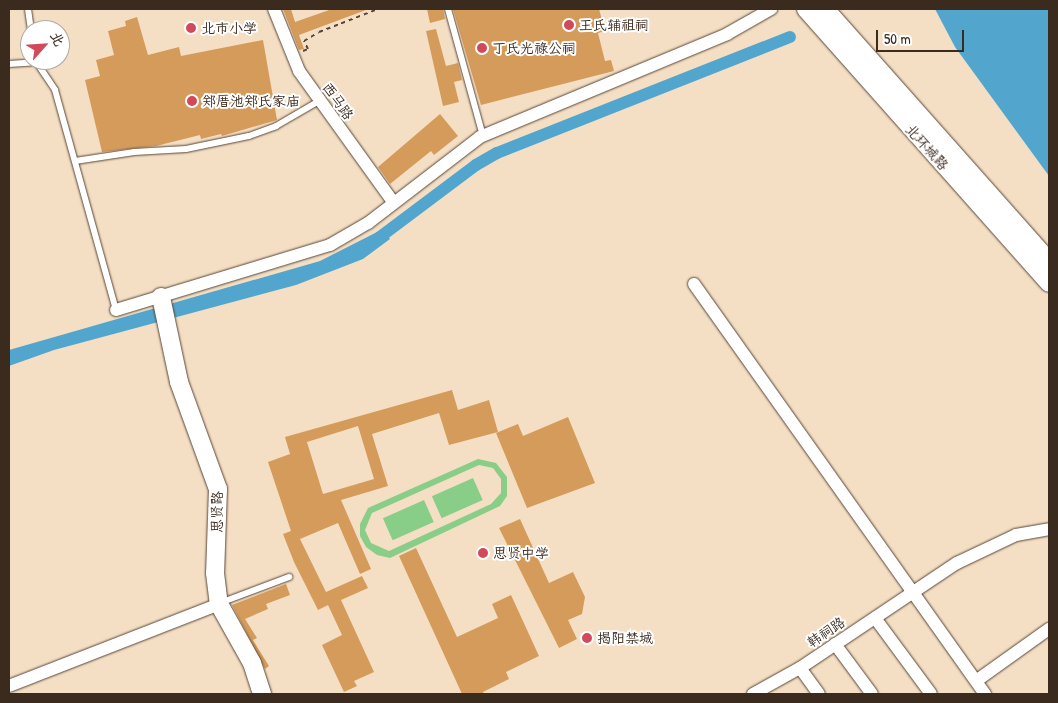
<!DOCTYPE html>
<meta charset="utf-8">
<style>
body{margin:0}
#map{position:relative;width:1058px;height:703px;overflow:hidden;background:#f5dfc4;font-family:"Patrick Hand","LXGW WenKai TC",sans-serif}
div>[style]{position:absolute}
.green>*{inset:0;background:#88ce88;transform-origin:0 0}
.water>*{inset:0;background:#52a6ce}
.canal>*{height:12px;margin:-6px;padding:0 6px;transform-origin:6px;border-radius:6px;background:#52a6ce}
.building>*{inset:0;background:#d59b5b}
.path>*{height:2px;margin-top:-1px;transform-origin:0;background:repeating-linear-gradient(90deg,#574537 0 4px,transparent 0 8px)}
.roads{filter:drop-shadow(0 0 1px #574537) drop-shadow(0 0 1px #574537)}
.lane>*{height:6px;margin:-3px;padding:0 3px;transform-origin:3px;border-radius:3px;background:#fff}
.street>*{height:12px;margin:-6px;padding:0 6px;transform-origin:6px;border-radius:6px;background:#fff}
.secondary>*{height:18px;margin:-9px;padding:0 9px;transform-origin:9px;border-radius:9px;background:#fff}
.dots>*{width:14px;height:14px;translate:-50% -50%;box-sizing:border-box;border:2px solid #fff;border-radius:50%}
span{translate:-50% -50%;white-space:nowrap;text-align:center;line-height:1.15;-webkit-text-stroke:4px #fff;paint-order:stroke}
.poi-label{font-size:14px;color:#3b2a1e}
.left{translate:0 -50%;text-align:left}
.street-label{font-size:14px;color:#3b2a1e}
.frame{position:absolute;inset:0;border:10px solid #3b2a1e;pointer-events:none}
.north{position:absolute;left:20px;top:20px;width:50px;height:50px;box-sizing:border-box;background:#fff;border:1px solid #b1aaa5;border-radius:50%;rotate:64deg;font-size:14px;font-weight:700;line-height:20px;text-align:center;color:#3b2a1e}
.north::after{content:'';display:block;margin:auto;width:18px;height:22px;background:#d1495b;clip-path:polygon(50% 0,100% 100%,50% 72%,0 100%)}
.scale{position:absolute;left:876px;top:30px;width:88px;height:22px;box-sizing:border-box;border:2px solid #3b2a1e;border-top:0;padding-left:6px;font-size:15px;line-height:18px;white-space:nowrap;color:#3b2a1e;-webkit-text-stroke:4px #fff;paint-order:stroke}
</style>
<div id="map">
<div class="green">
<div style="clip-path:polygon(evenodd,478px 459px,496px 463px,507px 477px,507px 496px,500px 506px,390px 558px,377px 555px,366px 547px,360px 536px,360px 524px,368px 508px,478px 459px,479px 465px,493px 468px,501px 479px,501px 493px,491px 504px,389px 551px,371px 543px,365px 530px,372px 513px,479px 465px)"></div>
<div style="left:473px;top:478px;width:24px;height:45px;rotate:66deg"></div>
<div style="left:424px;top:500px;width:24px;height:45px;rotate:66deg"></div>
</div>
<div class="water">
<div style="clip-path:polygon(935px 9px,1049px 9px,1049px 176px,955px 47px)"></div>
<div style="clip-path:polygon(383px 229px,390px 239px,363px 259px,296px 285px,54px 350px,9px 366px,9px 350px,320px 261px)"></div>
</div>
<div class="canal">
<div style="left:372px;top:243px;width:130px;rotate:-36.9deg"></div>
<div style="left:476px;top:165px;width:24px;rotate:-30deg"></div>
<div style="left:497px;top:153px;width:315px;rotate:-21.6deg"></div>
</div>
<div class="building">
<div style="clip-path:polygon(283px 9px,291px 9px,295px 22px,332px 9px,366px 10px,299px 35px,304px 49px,299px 50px)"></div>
<div style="clip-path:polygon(427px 9px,443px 9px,445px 19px,430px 23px)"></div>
<div style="clip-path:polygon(453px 9px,599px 9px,605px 31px,598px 33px,605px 61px,611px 60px,614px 71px,481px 105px)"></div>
<div style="clip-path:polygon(137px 17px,148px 55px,179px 47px,181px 56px,263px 40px,277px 120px,222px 136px,221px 134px,201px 139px,200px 135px,156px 146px,102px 152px,85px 80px,100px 76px,96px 60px,114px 55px,108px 31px,126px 26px,125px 21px)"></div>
<div style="clip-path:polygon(436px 29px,446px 66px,458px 63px,462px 80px,454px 82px,459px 102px,443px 106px,426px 31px)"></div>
<div style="clip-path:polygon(440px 114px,458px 136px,434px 155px,431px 151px,390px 184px,378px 167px)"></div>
<div style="clip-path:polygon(evenodd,452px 390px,458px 410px,489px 400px,498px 432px,449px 445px,439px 413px,372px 434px,388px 486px,341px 500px,371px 569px,360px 574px,338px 523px,300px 539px,326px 592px,362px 576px,368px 588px,341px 600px,374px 672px,354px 681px,357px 686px,344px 692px,322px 645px,342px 635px,328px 605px,318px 610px,294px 562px,283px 534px,291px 531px,268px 462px,290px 454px,285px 437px,452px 390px,358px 426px,374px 479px,323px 494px,307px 442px,358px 426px)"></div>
<div style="clip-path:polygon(568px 417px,595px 483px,527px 508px,496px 433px,518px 424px,523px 436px)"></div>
<div style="clip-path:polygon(520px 519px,549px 583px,573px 572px,585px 597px,582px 614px,568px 620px,577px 639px,559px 648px,499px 528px)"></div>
<div style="clip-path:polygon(416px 548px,457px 637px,498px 618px,492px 604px,511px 595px,539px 656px,506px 672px,509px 679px,483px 692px,484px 694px,462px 694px,399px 556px)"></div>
<div style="clip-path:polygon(286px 584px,290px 595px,266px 604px,268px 609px,245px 619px,257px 638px,253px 640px,269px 666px,265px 669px,232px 605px)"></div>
</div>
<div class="path">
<div style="left:303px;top:51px;width:5px;rotate:-22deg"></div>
<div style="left:308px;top:49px;width:9px;rotate:-117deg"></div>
<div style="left:304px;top:41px;width:17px;rotate:-31deg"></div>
<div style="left:319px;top:32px;width:63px;rotate:-21.3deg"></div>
</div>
<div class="roads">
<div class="lane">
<div style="left:28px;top:9px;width:21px;rotate:82deg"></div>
<div style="left:448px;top:9px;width:132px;rotate:74.6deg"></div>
<div style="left:35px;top:60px;width:36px;rotate:56deg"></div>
<div style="left:55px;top:90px;width:228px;rotate:74.5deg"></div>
<div style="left:9px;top:64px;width:26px;rotate:-4deg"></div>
<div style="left:75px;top:161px;width:60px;rotate:-8.7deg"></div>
<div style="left:134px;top:152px;width:52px;rotate:-3.3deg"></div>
<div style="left:186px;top:149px;width:64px;rotate:-11.7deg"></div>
<div style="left:249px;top:136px;width:29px;rotate:-20deg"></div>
<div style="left:276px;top:126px;width:50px;rotate:-30.2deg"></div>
<div style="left:220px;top:603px;width:74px;rotate:-20.6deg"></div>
</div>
<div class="street">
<div style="left:274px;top:9px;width:67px;rotate:68deg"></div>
<div style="left:299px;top:71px;width:161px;rotate:54.3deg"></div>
<div style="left:694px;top:284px;width:503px;rotate:54.63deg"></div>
<div style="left:116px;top:310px;width:224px;rotate:-16.9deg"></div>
<div style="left:330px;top:245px;width:44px;rotate:-30.1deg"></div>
<div style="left:368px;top:223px;width:141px;rotate:-37.5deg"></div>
<div style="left:480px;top:137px;width:268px;rotate:-22.6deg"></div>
<div style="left:727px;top:34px;width:51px;rotate:-29.6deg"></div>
<div style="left:875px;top:618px;width:94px;rotate:53.6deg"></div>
<div style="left:835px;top:644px;width:62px;rotate:53.5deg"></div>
<div style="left:800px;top:668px;width:32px;rotate:54deg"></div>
<div style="left:976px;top:681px;width:90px;rotate:-35.5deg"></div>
<div style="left:9px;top:686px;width:225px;rotate:-21.3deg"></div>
<div style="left:753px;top:694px;width:54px;rotate:-29deg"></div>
<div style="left:800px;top:668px;width:189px;rotate:-33.8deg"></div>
<div style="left:957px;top:563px;width:65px;rotate:-25.4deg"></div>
<div style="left:1016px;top:535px;width:34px;rotate:-10deg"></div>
</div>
<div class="secondary">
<div style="left:806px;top:9px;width:366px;rotate:48.4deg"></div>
<div style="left:825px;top:9px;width:337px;rotate:48.4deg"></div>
<div style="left:161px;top:297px;width:87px;rotate:78deg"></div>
<div style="left:179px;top:382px;width:114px;rotate:70deg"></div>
<div style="left:218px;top:489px;width:84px;rotate:92deg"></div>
<div style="left:215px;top:573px;width:31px;rotate:83deg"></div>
<div style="left:219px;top:604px;width:68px;rotate:60.8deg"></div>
<div style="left:252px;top:663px;width:33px;rotate:72deg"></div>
</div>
</div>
<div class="dots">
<div style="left:569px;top:25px;background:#d1495b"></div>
<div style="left:191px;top:28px;background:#d1495b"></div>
<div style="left:482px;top:48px;background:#d1495b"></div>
<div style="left:192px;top:101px;background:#d1495b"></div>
<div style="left:483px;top:553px;background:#d1495b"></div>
<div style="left:587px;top:638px;background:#d1495b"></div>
</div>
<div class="poi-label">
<span class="left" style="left:579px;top:25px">王氏辅祖祠</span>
<span class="left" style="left:201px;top:28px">北市小学</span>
<span class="left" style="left:492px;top:48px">丁氏光禄公祠</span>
<span class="left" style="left:202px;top:101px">郑厝池郑氏家庙</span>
<span class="left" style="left:493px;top:553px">思贤中学</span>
<span class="left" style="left:597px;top:638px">揭阳禁城</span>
</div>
<div class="street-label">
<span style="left:338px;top:101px;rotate:54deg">西马路</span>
<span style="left:927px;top:147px;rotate:48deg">北环城路</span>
<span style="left:217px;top:512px;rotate:-90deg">思贤路</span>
<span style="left:826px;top:632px;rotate:-34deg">韩祠路</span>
</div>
<div class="frame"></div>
<div class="north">北</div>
<div class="scale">50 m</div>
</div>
